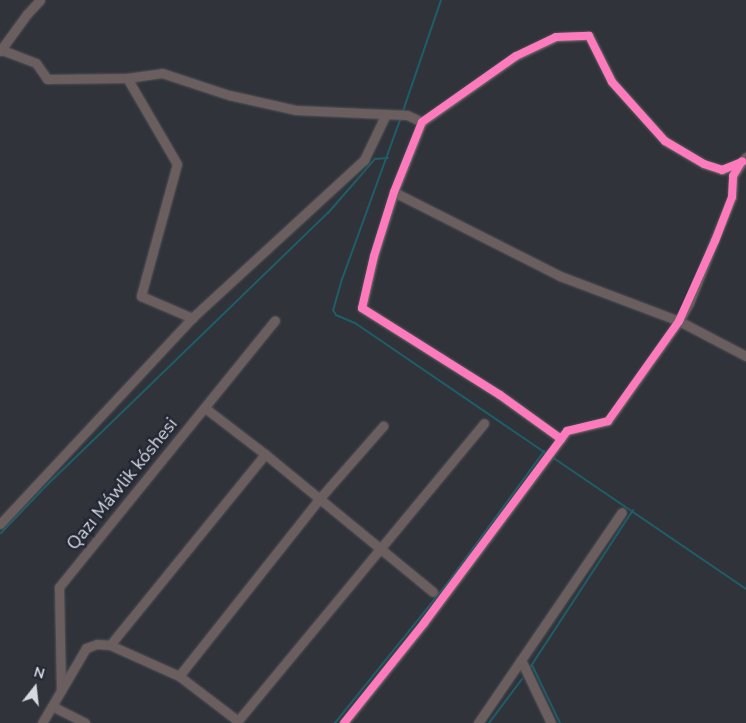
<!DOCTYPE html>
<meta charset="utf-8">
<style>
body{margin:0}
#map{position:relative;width:746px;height:723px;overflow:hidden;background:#31333a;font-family:"Nunito Sans",sans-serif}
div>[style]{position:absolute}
.stream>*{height:2px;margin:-1px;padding:0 1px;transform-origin:1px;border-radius:1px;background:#1e5e69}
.roads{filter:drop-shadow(0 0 1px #505257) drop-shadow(0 0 1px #505257)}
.minor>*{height:9px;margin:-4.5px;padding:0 4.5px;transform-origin:4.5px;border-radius:4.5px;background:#6a5e5f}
.cycleway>*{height:8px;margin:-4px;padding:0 4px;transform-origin:4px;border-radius:4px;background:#fd7abc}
span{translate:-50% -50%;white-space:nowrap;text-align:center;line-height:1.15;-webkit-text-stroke:5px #232834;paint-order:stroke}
.street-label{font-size:18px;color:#d6d9e1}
.north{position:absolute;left:10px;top:663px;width:50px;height:50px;-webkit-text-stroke:4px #232834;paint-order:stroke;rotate:16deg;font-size:14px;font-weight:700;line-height:20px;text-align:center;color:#d6d9e1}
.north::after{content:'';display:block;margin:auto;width:18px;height:22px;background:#d6d9e1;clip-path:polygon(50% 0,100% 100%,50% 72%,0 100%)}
</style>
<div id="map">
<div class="stream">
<div style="left:403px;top:111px;width:117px;rotate:-71.1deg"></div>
<div style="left:400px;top:120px;width:169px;rotate:110deg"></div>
<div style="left:342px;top:279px;width:32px;rotate:106deg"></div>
<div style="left:333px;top:310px;width:6px;rotate:59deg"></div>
<div style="left:336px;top:315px;width:21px;rotate:23deg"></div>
<div style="left:355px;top:323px;width:232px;rotate:34.3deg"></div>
<div style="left:552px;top:457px;width:235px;rotate:34.2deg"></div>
<div style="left:1px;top:533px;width:68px;rotate:-46.2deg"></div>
<div style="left:48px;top:484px;width:390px;rotate:-44.1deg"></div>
<div style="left:328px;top:213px;width:72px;rotate:-49deg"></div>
<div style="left:375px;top:159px;width:13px;rotate:-4deg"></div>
<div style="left:532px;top:665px;width:64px;rotate:64.2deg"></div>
<div style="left:529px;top:669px;width:190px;rotate:-56.8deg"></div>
<div style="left:335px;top:723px;width:182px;rotate:-51.2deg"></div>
<div style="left:449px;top:581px;width:161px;rotate:-53.8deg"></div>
<div style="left:489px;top:723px;width:55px;rotate:-53.1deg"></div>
</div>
<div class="roads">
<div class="minor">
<div style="left:2px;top:50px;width:36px;rotate:21deg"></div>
<div style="left:36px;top:63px;width:19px;rotate:55deg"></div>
<div style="left:47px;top:79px;width:80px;rotate:-0.7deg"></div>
<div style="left:127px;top:78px;width:35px;rotate:-8deg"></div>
<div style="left:162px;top:73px;width:71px;rotate:18.2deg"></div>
<div style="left:229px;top:95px;width:69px;rotate:12.6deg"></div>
<div style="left:296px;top:110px;width:111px;rotate:2.6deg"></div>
<div style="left:407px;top:115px;width:17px;rotate:25deg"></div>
<div style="left:0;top:51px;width:46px;rotate:-53.9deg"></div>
<div style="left:27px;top:14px;width:19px;rotate:-47deg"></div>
<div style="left:127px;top:78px;width:99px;rotate:59.8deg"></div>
<div style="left:177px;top:164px;width:137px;rotate:105.3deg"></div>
<div style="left:141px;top:296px;width:56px;rotate:23.3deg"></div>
<div style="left:394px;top:192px;width:186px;rotate:26.8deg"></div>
<div style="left:560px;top:276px;width:127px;rotate:20.7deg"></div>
<div style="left:679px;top:321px;width:76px;rotate:27.6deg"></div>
<div style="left:205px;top:408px;width:76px;rotate:37.5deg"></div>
<div style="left:265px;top:454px;width:217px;rotate:39.4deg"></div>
<div style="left:561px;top:439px;width:75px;rotate:-144.2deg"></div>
<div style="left:500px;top:395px;width:163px;rotate:-147.8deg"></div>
<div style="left:362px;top:308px;width:53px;rotate:-77deg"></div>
<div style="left:374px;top:256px;width:67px;rotate:-72.6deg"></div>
<div style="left:394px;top:192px;width:75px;rotate:-68.2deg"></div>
<div style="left:422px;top:122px;width:115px;rotate:-35.1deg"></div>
<div style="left:516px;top:56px;width:44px;rotate:-25.4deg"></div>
<div style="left:556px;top:37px;width:33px;rotate:-2deg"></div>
<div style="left:589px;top:36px;width:51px;rotate:63.4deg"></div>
<div style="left:612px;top:82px;width:79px;rotate:48.1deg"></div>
<div style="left:665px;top:141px;width:45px;rotate:30.5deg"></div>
<div style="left:704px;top:164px;width:19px;rotate:18deg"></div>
<div style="left:722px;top:170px;width:22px;rotate:-22deg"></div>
<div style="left:0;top:524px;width:282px;rotate:-47deg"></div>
<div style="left:192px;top:318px;width:234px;rotate:-42.6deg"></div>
<div style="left:364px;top:160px;width:51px;rotate:-64.4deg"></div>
<div style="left:110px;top:645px;width:76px;rotate:24.2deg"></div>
<div style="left:179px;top:676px;width:74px;rotate:37.3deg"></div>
<div style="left:521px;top:660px;width:70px;rotate:64.5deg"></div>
<div style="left:179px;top:676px;width:227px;rotate:-51.6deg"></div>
<div style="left:320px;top:498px;width:96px;rotate:-48.8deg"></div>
<div style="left:61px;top:691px;width:104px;rotate:-91.1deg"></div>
<div style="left:59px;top:587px;width:343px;rotate:-51deg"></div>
<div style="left:52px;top:706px;width:37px;rotate:27deg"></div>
<div style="left:42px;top:723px;width:87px;rotate:-59.6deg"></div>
<div style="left:86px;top:648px;width:12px;rotate:-20deg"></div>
<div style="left:97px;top:644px;width:13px;rotate:4deg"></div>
<div style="left:110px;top:645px;width:246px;rotate:-50.9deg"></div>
<div style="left:236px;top:723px;width:389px;rotate:-50.4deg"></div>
<div style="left:344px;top:723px;width:128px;rotate:-51.3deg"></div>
<div style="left:424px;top:623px;width:229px;rotate:-53.3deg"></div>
<div style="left:561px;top:439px;width:10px;rotate:-53deg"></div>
<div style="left:567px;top:431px;width:42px;rotate:-13.7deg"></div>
<div style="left:608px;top:421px;width:123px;rotate:-54.6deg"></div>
<div style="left:679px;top:321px;width:21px;rotate:-61deg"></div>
<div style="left:689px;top:303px;width:114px;rotate:-67.9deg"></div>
<div style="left:732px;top:197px;width:21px;rotate:-87deg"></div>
<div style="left:733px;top:176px;width:23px;rotate:-56deg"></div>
<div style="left:478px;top:723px;width:255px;rotate:-55.7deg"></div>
</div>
</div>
<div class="cycleway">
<div style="left:561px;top:439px;width:75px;rotate:-144.2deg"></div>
<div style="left:500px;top:395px;width:163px;rotate:-147.8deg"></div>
<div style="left:362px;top:308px;width:53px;rotate:-77deg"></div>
<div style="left:374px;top:256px;width:67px;rotate:-72.6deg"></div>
<div style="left:394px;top:192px;width:75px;rotate:-68.2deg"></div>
<div style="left:422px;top:122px;width:115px;rotate:-35.1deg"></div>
<div style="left:516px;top:56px;width:44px;rotate:-25.4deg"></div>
<div style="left:556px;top:37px;width:33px;rotate:-2deg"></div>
<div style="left:589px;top:36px;width:51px;rotate:63.4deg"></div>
<div style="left:612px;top:82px;width:79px;rotate:48.1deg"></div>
<div style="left:665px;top:141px;width:45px;rotate:30.5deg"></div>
<div style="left:704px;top:164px;width:19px;rotate:18deg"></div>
<div style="left:722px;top:170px;width:22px;rotate:-22deg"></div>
<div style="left:344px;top:723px;width:128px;rotate:-51.3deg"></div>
<div style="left:424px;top:623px;width:229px;rotate:-53.3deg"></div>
<div style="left:561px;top:439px;width:10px;rotate:-53deg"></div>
<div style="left:567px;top:431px;width:42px;rotate:-13.7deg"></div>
<div style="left:608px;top:421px;width:123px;rotate:-54.6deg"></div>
<div style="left:679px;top:321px;width:88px;rotate:-65.8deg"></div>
<div style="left:715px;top:241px;width:47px;rotate:-68.9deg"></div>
<div style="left:732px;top:197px;width:21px;rotate:-87deg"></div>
<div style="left:733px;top:176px;width:17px;rotate:-59deg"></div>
</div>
<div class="street-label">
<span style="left:122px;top:484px;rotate:-51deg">Qazı Máwlik kóshesi</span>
</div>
<div class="north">N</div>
</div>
